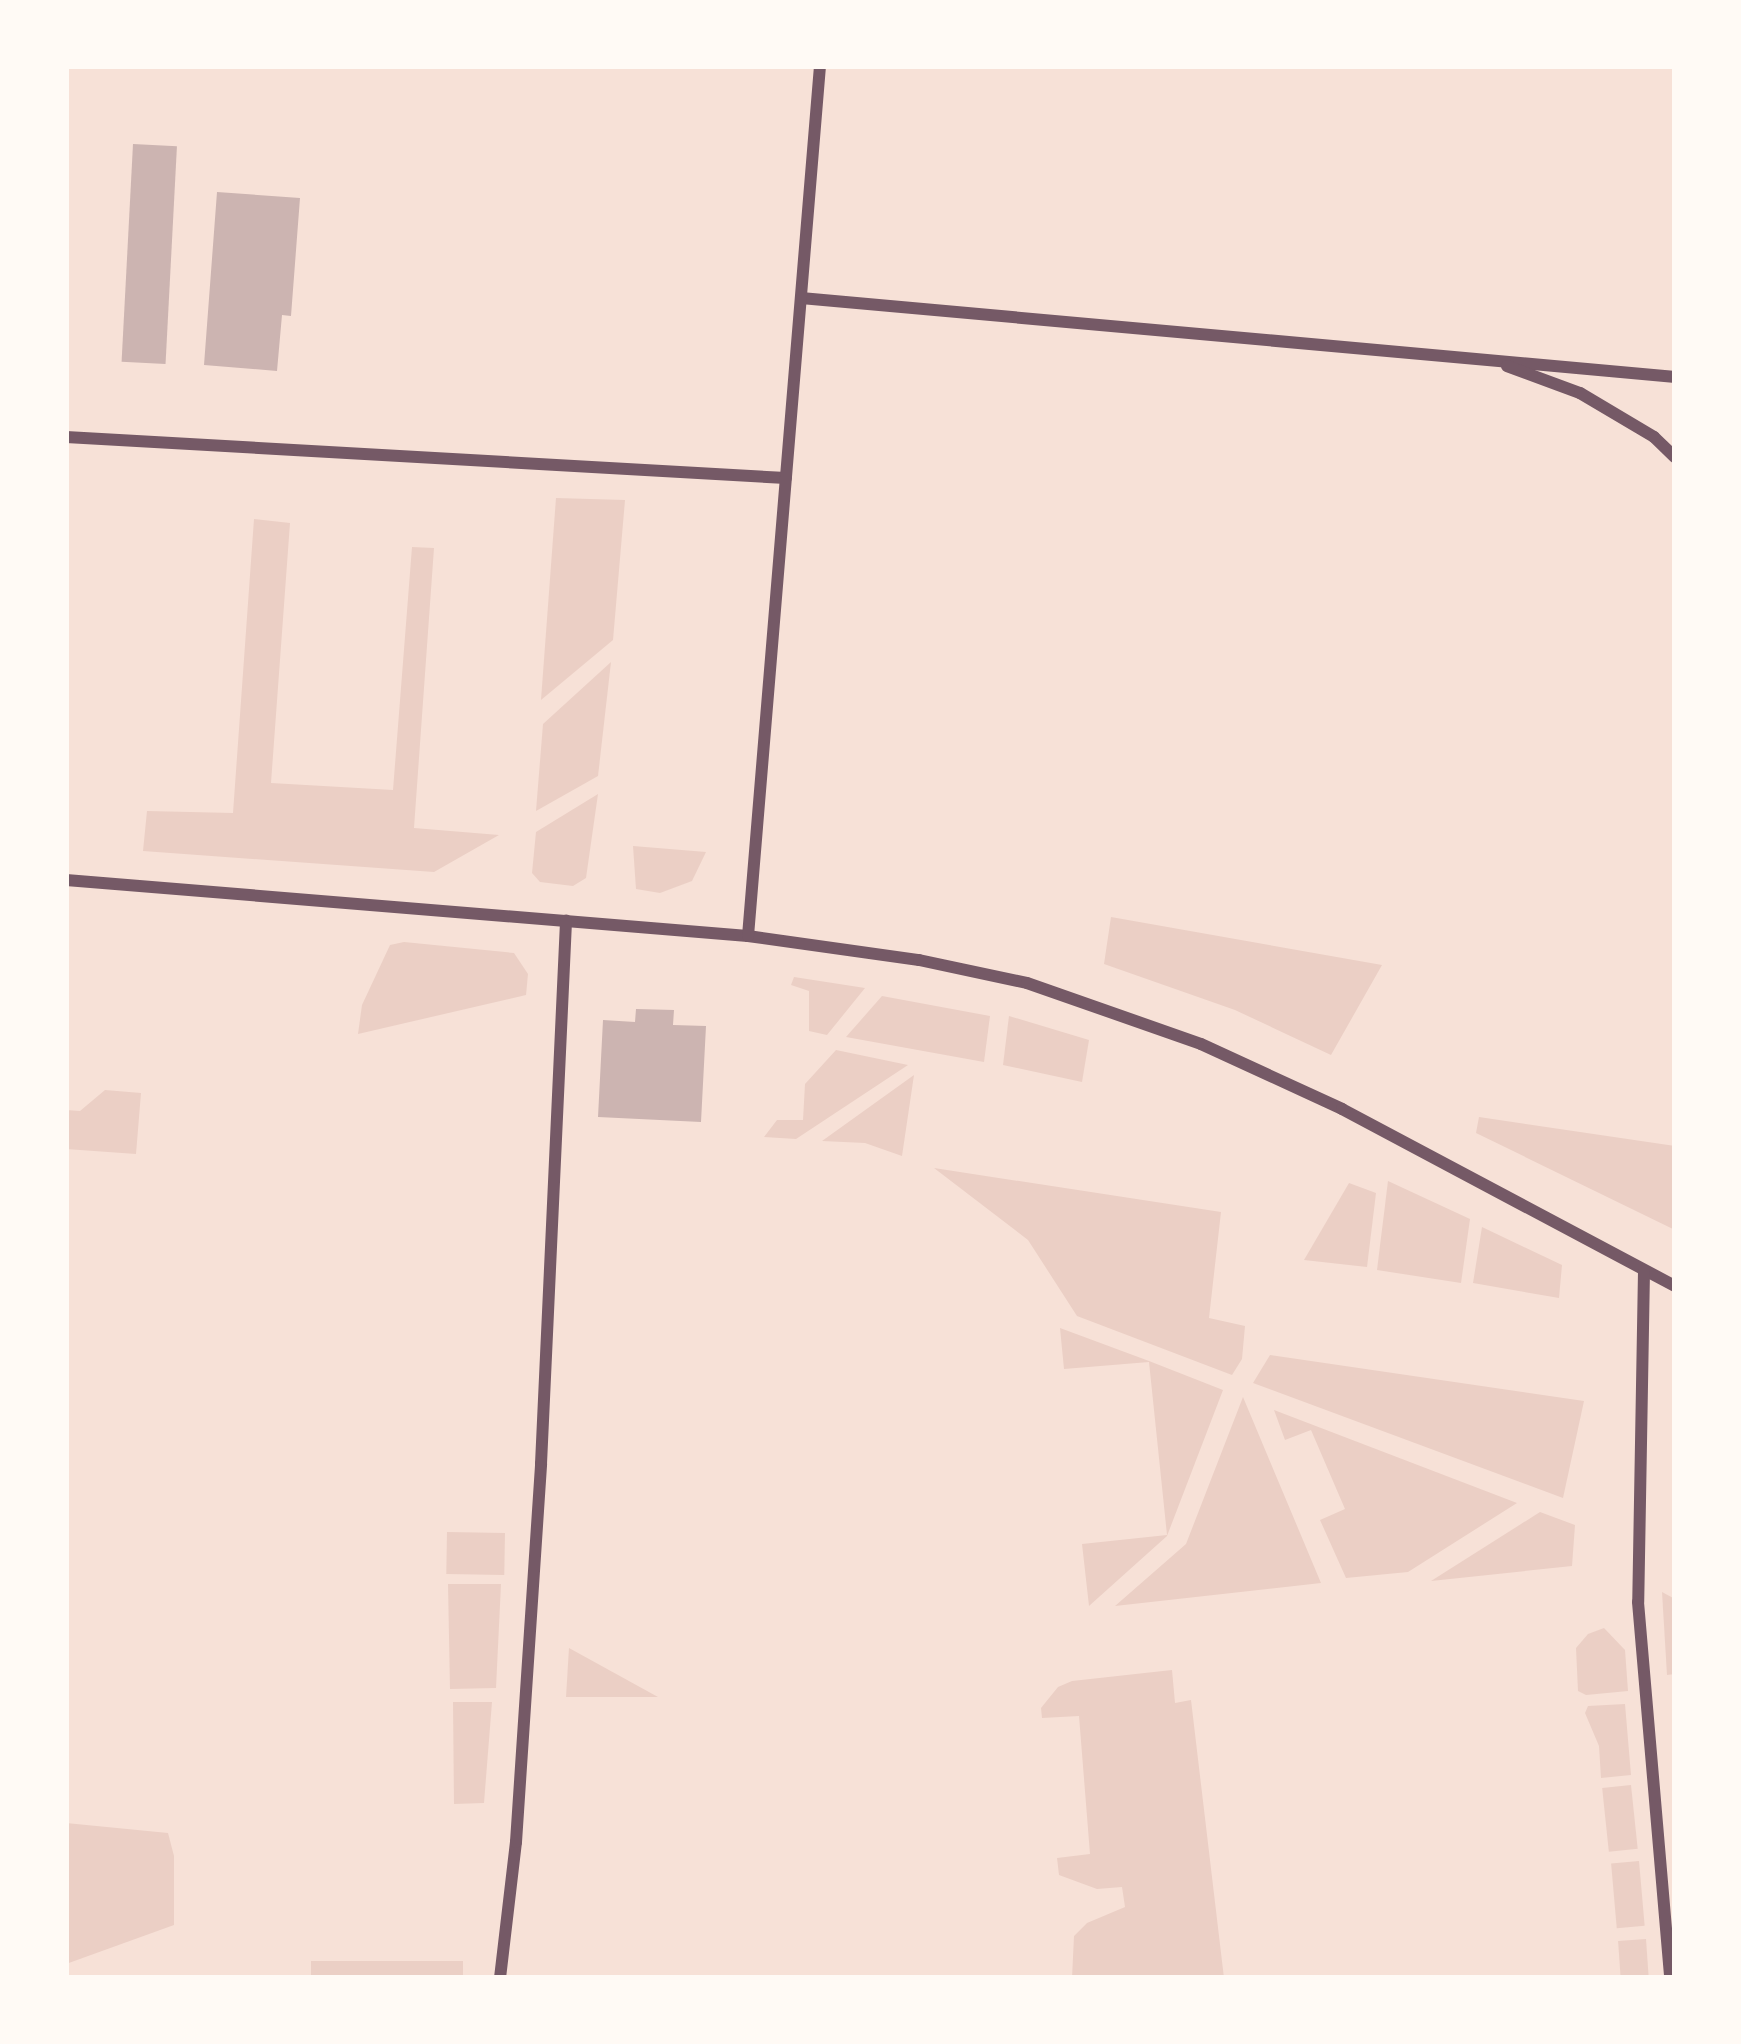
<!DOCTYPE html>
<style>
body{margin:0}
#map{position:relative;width:1741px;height:2044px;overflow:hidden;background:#f7e1d7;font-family:"Work Sans",sans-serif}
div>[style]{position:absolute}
.green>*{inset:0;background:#ebcfc5;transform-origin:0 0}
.building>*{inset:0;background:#ccb4b1;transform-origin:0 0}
.minor>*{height:12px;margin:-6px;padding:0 6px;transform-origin:6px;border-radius:6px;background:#755966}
span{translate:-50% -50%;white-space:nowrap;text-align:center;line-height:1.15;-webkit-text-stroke:12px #fffaf5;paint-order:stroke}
.frame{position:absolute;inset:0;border:69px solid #fffaf5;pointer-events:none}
</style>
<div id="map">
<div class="green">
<div style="clip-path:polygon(556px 498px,625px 500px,613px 640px,541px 700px)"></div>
<div style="clip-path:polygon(254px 519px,290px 523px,271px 783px,393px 790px,412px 547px,434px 548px,414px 828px,499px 835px,434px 872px,143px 851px,147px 811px,233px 813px)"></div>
<div style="clip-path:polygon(611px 662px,598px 776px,536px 811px,543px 724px)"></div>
<div style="clip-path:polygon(598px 794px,586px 878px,573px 886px,540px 882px,532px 873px,536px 832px)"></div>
<div style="clip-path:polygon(633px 846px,706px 852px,692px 881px,660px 893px,636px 889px)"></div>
<div style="clip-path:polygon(1111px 917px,1382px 965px,1331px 1055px,1235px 1010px,1104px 964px)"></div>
<div style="clip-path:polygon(404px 942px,514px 953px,528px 974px,526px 995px,358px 1034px,362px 1005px,390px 945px)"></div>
<div style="clip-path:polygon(794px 977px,865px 988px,827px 1035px,809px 1031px,809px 991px,791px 985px)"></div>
<div style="clip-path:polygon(882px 996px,990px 1016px,984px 1062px,846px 1037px)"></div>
<div style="clip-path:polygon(1009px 1016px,1089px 1040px,1082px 1082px,1003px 1065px)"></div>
<div style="clip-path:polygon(836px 1050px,908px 1065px,796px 1139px,764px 1137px,777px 1120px,803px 1120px,805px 1084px)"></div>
<div style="clip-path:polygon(914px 1075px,902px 1156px,865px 1143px,822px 1141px)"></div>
<div style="clip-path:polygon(105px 1090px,141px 1093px,136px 1154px,66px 1149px,66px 1110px,80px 1111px)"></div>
<div style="clip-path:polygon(1479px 1117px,1675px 1146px,1675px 1230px,1476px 1133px)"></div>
<div style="clip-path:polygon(934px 1168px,1221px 1212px,1209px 1318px,1245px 1326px,1242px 1359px,1232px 1375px,1077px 1316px,1028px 1240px)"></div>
<div style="clip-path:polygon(1388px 1181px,1470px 1219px,1461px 1283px,1377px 1270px)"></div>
<div style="clip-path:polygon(1349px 1183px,1376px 1193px,1367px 1267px,1304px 1260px)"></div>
<div style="clip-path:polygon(1482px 1227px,1562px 1265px,1559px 1298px,1473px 1283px)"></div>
<div style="clip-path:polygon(1060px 1328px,1149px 1361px,1223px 1390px,1167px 1536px,1089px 1606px,1082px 1544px,1167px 1535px,1149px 1362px,1064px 1369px)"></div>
<div style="clip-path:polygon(1270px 1355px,1584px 1401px,1563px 1498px,1253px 1383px)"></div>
<div style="clip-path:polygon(1243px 1397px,1321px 1583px,1115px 1606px,1186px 1544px)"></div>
<div style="clip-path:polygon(1274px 1410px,1517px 1503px,1408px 1572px,1346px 1578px,1320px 1520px,1345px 1509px,1311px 1430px,1285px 1440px)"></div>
<div style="clip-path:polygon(1540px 1512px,1575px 1525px,1572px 1566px,1431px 1581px)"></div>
<div style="left:447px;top:1532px;width:58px;height:42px;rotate:1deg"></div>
<div style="clip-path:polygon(448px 1584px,501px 1584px,496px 1688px,450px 1689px)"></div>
<div style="clip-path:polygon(1662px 1592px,1675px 1599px,1675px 1674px,1667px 1675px)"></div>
<div style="clip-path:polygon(1604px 1628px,1625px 1650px,1628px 1691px,1586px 1695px,1578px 1691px,1576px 1648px,1588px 1634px)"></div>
<div style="clip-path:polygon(569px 1648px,658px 1697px,566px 1697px)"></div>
<div style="clip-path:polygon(1172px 1670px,1175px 1703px,1191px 1700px,1224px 1978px,1072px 1978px,1074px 1936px,1087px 1923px,1125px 1907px,1122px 1887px,1097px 1889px,1059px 1875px,1057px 1858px,1090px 1854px,1079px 1716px,1042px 1718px,1041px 1708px,1058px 1687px,1072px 1681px)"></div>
<div style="clip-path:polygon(453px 1702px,492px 1702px,484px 1803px,454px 1804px)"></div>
<div style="clip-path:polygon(1625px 1704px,1631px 1775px,1601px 1778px,1599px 1746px,1585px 1713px,1588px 1706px)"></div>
<div style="left:1631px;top:1785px;width:64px;height:29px;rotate:84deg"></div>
<div style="clip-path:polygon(66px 1823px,168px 1833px,174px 1856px,174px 1925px,66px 1964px)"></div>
<div style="left:1639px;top:1861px;width:65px;height:28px;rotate:85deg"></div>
<div style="left:1646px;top:1939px;width:39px;height:28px;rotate:86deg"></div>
<div style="left:311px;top:1961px;width:152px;height:17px"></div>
</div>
<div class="building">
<div style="left:133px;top:144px;width:44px;height:218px;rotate:3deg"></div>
<div style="clip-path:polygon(217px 192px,300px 198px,291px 316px,282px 315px,277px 371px,204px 365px)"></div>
<div style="clip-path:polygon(636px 1009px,674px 1010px,673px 1025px,706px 1026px,701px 1122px,598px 1117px,603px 1020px,635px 1022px)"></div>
</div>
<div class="minor">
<div style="left:801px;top:298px;width:878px;rotate:5.16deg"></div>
<div style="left:1507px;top:366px;width:78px;rotate:20.3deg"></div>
<div style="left:1580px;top:393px;width:86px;rotate:30.7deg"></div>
<div style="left:1654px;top:437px;width:29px;rotate:44deg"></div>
<div style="left:66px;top:437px;width:721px;rotate:3.26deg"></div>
<div style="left:66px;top:880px;width:684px;rotate:4.69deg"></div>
<div style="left:748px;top:936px;width:173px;rotate:8deg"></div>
<div style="left:919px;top:960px;width:110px;rotate:12deg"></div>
<div style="left:1027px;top:983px;width:184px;rotate:19.3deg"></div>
<div style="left:1201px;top:1044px;width:155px;rotate:24.7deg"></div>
<div style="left:1342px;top:1109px;width:377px;rotate:28deg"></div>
<div style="left:748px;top:936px;width:873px;rotate:-85.27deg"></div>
<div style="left:1644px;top:1271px;width:331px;rotate:91deg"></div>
<div style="left:1638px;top:1602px;width:377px;rotate:85.1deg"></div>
<div style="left:500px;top:1978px;width:137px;rotate:-83.3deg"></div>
<div style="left:516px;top:1842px;width:379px;rotate:-86.2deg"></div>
<div style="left:541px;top:1464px;width:544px;rotate:-87.36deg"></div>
</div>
<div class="frame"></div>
</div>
